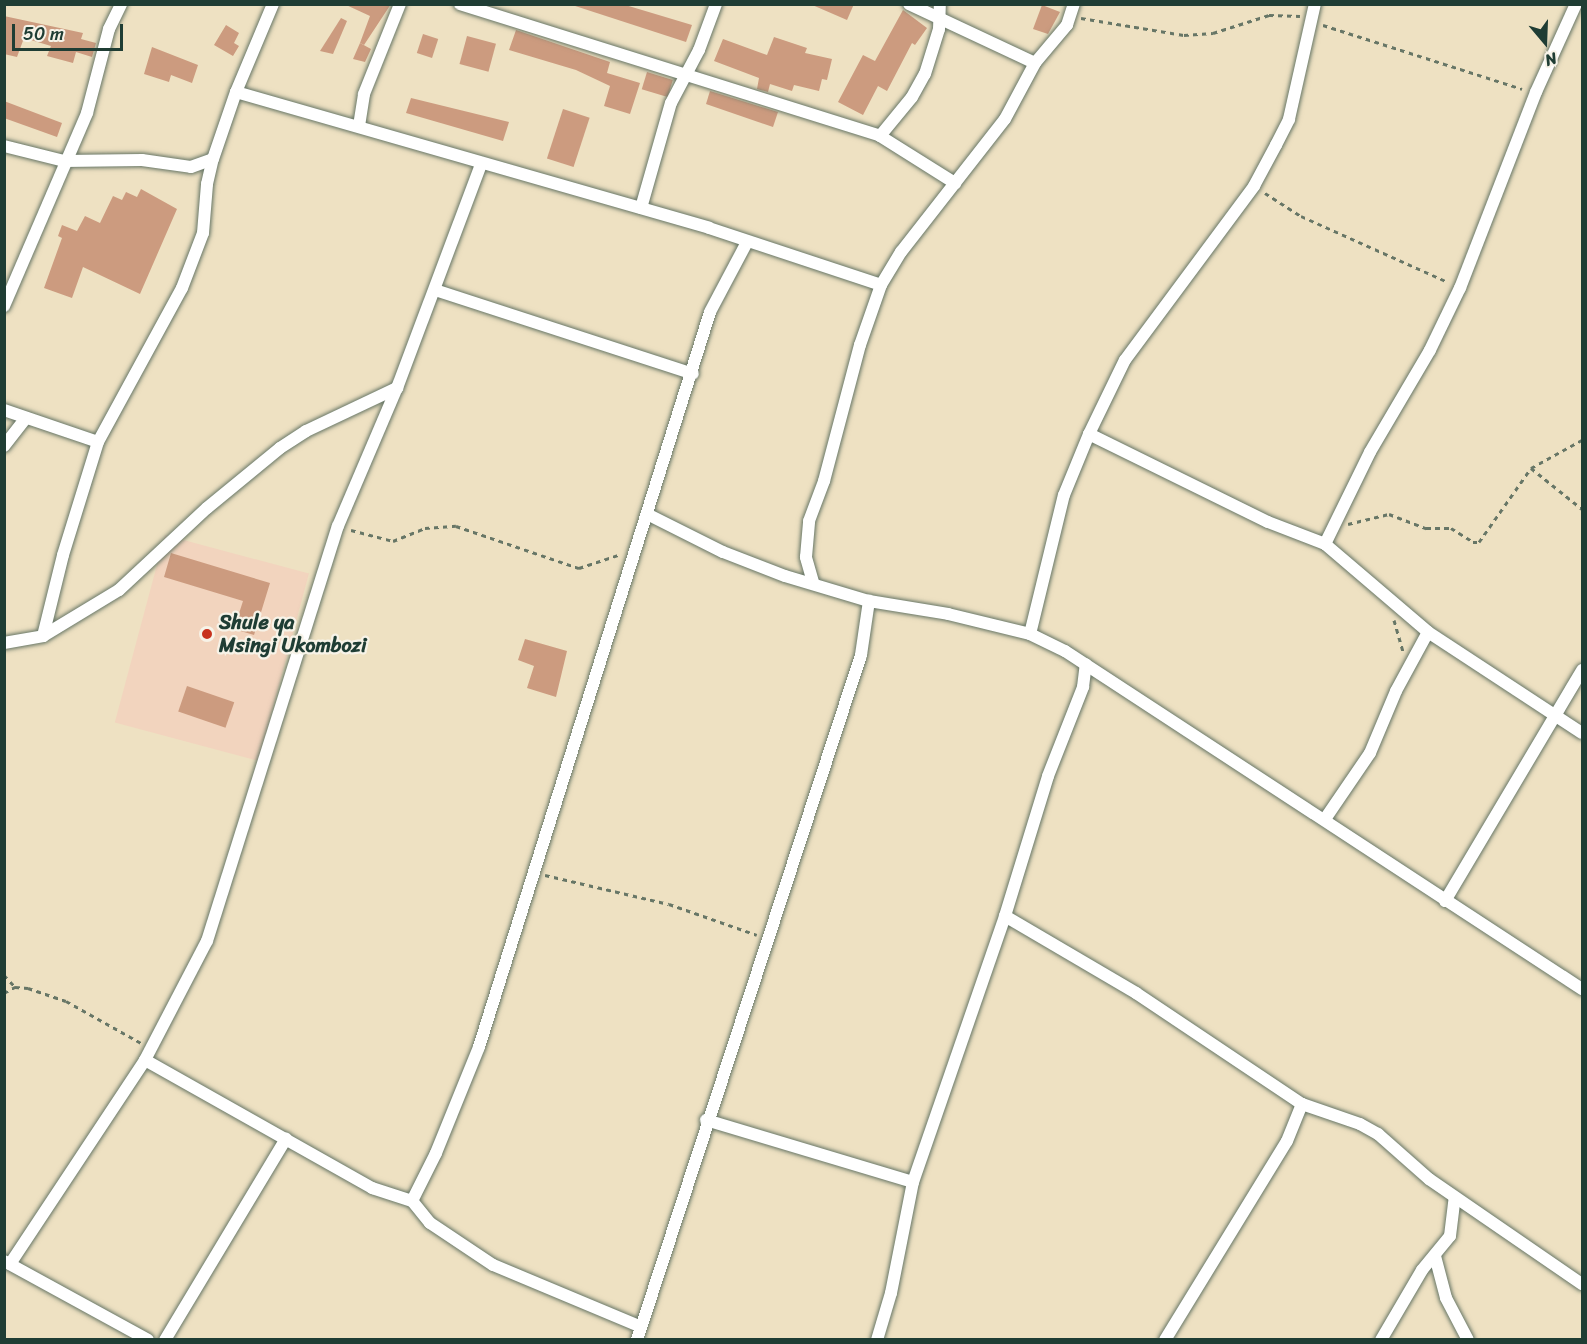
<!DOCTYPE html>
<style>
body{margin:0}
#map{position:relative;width:1587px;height:1344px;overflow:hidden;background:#eee1c2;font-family:Sriracha,sans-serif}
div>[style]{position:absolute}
.built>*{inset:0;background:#f2d4be;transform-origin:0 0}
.building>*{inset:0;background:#cc9b7f;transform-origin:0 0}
.path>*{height:3px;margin-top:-1.5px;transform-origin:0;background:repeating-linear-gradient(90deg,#677666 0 4.5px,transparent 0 9px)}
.roads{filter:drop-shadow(0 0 2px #677666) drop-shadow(0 0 2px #677666)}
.minor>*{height:12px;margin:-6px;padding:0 6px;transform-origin:6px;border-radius:6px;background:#fff}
.dots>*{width:16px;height:16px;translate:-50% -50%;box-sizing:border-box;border:3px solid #f7f3e8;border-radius:50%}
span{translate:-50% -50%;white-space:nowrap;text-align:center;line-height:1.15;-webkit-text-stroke:4.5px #f7f3e8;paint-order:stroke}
.poi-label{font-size:20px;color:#1f3d34;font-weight:700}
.left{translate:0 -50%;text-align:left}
.frame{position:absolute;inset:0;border:6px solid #1f3d34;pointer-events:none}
.north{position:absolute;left:1515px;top:12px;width:60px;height:60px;-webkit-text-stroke:4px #f7f3e8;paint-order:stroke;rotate:161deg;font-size:16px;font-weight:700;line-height:24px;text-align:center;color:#1f3d34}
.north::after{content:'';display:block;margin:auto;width:21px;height:27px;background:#1f3d34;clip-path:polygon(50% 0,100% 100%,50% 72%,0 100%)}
.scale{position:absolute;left:12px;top:24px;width:111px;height:27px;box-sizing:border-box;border:3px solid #1f3d34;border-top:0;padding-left:8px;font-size:18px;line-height:21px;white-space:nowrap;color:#1f3d34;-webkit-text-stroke:4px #f7f3e8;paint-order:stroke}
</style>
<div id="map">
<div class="built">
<div style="left:165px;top:535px;width:149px;height:194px;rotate:15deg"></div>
</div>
<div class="building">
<div style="clip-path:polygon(344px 4px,391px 4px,364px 45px,360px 43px,370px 16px)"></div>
<div style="clip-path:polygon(569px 4px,622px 4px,692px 25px,686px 42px)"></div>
<div style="clip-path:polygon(810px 4px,854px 4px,847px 20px)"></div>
<div style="clip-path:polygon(1042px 5px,1060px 12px,1048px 34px,1033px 29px)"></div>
<div style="clip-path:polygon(903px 10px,927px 28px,915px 45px,912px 43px,887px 91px,878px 86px,863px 115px,838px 102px,863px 55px,875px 61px)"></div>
<div style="clip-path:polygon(4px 16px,83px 33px,81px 39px,96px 43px,92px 57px,76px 52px,73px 63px,47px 56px,51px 46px,24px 38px,17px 57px,4px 54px)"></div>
<div style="clip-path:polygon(341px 18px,347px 21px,333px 54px,320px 51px)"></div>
<div style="clip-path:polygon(226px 25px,239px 33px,234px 43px,239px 46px,233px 56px,214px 45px)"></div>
<div style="clip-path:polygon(516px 30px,610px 62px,607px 73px,640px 83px,630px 114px,604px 106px,610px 86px,576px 70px,509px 50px)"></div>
<div style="left:423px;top:34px;width:16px;height:20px;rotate:18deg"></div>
<div style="left:467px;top:36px;width:30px;height:29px;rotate:15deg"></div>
<div style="clip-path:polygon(774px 37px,807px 48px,805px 53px,832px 59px,827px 80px,822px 79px,819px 91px,794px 85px,792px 91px,770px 84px,768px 92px,757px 89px,759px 78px,714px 61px,723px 39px,767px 55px)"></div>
<div style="clip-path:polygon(360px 43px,371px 49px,365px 62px,353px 59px)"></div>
<div style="clip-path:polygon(152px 47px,198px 65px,192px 83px,171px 75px,169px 82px,144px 74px)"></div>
<div style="left:647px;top:72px;width:27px;height:18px;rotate:17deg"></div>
<div style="clip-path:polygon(710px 91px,778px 112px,773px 127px,706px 104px)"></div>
<div style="clip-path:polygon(411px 98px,509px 122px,503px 141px,406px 113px)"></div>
<div style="clip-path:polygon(4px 101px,62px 123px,57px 137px,4px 118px)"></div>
<div style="left:563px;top:109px;width:28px;height:52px;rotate:18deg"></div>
<div style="clip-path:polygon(141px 189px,177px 209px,140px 294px,83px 267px,72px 298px,44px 288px,62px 238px,58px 236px,62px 225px,77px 231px,85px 216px,100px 223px,113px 196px,122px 200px,126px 192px,137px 197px)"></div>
<div style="clip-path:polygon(171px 553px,270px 583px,254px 635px,234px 629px,243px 601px,164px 577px)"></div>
<div style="clip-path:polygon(525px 639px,567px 651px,556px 697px,527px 688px,534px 666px,518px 660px)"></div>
<div style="left:187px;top:686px;width:50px;height:27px;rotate:19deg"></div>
</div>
<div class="path">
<div style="left:1081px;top:18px;width:104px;rotate:9.4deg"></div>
<div style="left:1184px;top:35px;width:29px;rotate:-4deg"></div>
<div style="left:1213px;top:33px;width:59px;rotate:-17.8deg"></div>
<div style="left:1269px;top:15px;width:31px;rotate:2deg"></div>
<div style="left:1323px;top:25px;width:209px;rotate:17.8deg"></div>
<div style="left:1265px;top:193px;width:43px;rotate:32.6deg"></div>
<div style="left:1301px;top:216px;width:161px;rotate:24.2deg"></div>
<div style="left:1531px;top:468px;width:65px;rotate:38.8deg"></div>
<div style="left:1348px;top:524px;width:42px;rotate:-13.7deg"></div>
<div style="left:1389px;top:514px;width:40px;rotate:21deg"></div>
<div style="left:1426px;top:528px;width:25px"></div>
<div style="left:1451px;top:528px;width:26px;rotate:32deg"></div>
<div style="left:1473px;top:542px;width:6px"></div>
<div style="left:1479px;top:542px;width:90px;rotate:-54.9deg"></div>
<div style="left:1531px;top:468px;width:58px;rotate:-28.8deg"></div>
<div style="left:351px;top:530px;width:43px;rotate:14.7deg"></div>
<div style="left:393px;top:541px;width:35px;rotate:-22deg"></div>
<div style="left:425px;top:528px;width:31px;rotate:-4deg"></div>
<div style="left:456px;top:526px;width:130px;rotate:18.9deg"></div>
<div style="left:579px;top:568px;width:44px;rotate:-18.4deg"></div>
<div style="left:1394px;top:620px;width:32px;rotate:74deg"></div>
<div style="left:545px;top:875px;width:127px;rotate:13.2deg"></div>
<div style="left:669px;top:904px;width:93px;rotate:19.4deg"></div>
<div style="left:4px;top:975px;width:16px;rotate:47deg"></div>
<div style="left:4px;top:993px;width:13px;rotate:-29deg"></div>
<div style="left:15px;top:987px;width:13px;rotate:4deg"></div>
<div style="left:28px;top:988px;width:40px;rotate:18.9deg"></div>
<div style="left:66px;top:1001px;width:86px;rotate:29.2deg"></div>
</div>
<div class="roads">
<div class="minor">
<div style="left:460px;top:4px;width:440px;rotate:17.4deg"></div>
<div style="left:880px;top:136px;width:89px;rotate:32.1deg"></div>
<div style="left:909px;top:4px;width:139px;rotate:25.1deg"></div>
<div style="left:236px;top:92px;width:492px;rotate:16deg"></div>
<div style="left:709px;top:228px;width:181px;rotate:18.3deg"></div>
<div style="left:359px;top:126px;width:32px;rotate:-81deg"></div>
<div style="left:364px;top:94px;width:97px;rotate:-68.2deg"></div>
<div style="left:880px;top:136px;width:50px;rotate:-50.6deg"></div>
<div style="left:912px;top:97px;width:26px;rotate:-61deg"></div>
<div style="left:925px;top:74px;width:47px;rotate:-72.7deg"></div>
<div style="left:939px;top:29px;width:25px;rotate:-88deg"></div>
<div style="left:4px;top:146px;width:62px;rotate:14deg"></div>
<div style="left:64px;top:161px;width:78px;rotate:-0.7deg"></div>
<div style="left:142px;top:160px;width:49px;rotate:8.1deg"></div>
<div style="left:191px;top:167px;width:23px;rotate:-20deg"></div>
<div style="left:641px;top:208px;width:109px;rotate:-74.1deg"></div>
<div style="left:671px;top:103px;width:60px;rotate:-62.2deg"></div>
<div style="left:699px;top:50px;width:49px;rotate:-69.7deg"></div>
<div style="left:435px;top:290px;width:271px;rotate:18deg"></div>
<div style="left:4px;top:306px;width:210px;rotate:-66.7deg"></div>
<div style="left:87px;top:113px;width:87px;rotate:-75.3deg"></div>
<div style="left:109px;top:29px;width:28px;rotate:-64deg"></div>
<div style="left:4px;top:410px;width:99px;rotate:18.8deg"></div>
<div style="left:1089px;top:434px;width:199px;rotate:26.2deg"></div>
<div style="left:1268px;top:522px;width:61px;rotate:21.1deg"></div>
<div style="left:1325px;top:544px;width:135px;rotate:40.5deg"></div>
<div style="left:1428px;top:632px;width:184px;rotate:33.3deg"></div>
<div style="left:4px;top:446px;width:34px;rotate:-52deg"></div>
<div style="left:647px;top:514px;width:85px;rotate:26.6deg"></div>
<div style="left:723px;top:552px;width:66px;rotate:21.2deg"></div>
<div style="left:785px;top:576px;width:88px;rotate:16.6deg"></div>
<div style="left:869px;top:601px;width:80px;rotate:9.3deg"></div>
<div style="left:948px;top:614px;width:84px;rotate:13.7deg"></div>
<div style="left:1030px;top:634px;width:39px;rotate:26deg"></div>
<div style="left:1065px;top:651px;width:618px;rotate:33.18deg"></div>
<div style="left:1325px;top:544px;width:102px;rotate:-63.9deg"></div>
<div style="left:1370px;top:452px;width:118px;rotate:-59.5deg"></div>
<div style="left:1430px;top:350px;width:69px;rotate:-64.2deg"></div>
<div style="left:1460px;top:288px;width:210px;rotate:-68.8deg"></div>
<div style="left:1536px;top:92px;width:97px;rotate:-65.6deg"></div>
<div style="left:813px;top:582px;width:26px;rotate:-106deg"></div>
<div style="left:806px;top:557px;width:36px;rotate:-85deg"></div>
<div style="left:809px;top:521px;width:43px;rotate:-69.4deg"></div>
<div style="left:824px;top:481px;width:141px;rotate:-75.2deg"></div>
<div style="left:860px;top:345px;width:64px;rotate:-70.7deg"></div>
<div style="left:881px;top:285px;width:39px;rotate:-59deg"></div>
<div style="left:901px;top:252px;width:169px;rotate:-52deg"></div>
<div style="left:1005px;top:119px;width:64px;rotate:-61.8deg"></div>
<div style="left:1035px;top:63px;width:50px;rotate:-49.9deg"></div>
<div style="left:1067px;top:25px;width:22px;rotate:-72deg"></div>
<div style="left:1030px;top:634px;width:143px;rotate:-76.3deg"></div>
<div style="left:1064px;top:495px;width:66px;rotate:-67.7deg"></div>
<div style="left:1089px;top:434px;width:82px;rotate:-64.1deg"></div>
<div style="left:1125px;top:360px;width:217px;rotate:-53.4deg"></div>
<div style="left:1254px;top:186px;width:47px;rotate:-61.8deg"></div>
<div style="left:1276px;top:145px;width:29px;rotate:-63deg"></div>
<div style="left:1289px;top:119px;width:118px;rotate:-77.3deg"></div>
<div style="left:43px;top:636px;width:83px;rotate:-76.1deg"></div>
<div style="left:63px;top:555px;width:118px;rotate:-72.8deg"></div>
<div style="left:98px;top:442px;width:175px;rotate:-61.4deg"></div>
<div style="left:182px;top:288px;width:59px;rotate:-69.1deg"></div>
<div style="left:203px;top:233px;width:49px;rotate:-85.3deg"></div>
<div style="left:207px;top:184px;width:26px;rotate:-77deg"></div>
<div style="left:213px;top:159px;width:71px;rotate:-71.1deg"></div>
<div style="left:236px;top:92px;width:95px;rotate:-67.2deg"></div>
<div style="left:4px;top:643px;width:40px;rotate:-10deg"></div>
<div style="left:43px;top:636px;width:89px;rotate:-31.2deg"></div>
<div style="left:119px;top:590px;width:120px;rotate:-43deg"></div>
<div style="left:207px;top:508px;width:94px;rotate:-39.4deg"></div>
<div style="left:280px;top:448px;width:31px;rotate:-33deg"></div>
<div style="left:306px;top:431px;width:101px;rotate:-25.3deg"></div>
<div style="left:1325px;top:819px;width:80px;rotate:-55.7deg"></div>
<div style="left:1370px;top:753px;width:67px;rotate:-67.2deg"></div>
<div style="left:1396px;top:691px;width:67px;rotate:-61.5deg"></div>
<div style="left:1445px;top:901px;width:269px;rotate:-59.3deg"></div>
<div style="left:1005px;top:916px;width:152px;rotate:30.4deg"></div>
<div style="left:1136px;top:993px;width:200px;rotate:33.8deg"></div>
<div style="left:1302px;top:1104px;width:61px;rotate:19deg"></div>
<div style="left:1360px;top:1124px;width:21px;rotate:29deg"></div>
<div style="left:1378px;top:1134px;width:68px;rotate:41.4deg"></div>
<div style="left:1429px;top:1179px;width:186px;rotate:34.5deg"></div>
<div style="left:145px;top:1060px;width:261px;rotate:29.4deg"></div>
<div style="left:372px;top:1188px;width:42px;rotate:18deg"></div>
<div style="left:706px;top:1120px;width:216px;rotate:16.7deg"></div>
<div style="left:1435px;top:1256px;width:43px;rotate:75.3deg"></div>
<div style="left:1446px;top:1298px;width:47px;rotate:62.4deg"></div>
<div style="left:4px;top:1261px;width:164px;rotate:28.7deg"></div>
<div style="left:10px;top:1264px;width:245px;rotate:-56.5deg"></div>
<div style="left:145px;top:1060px;width:134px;rotate:-62.5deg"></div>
<div style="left:207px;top:941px;width:435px;rotate:-72.5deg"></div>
<div style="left:338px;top:526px;width:150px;rotate:-66.9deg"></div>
<div style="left:397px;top:388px;width:239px;rotate:-69.4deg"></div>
<div style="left:639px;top:1326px;width:158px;rotate:-157.3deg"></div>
<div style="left:493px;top:1265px;width:76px;rotate:-146.3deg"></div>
<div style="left:430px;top:1223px;width:28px;rotate:-129deg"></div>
<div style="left:412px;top:1201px;width:54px;rotate:-63.4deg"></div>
<div style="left:436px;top:1153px;width:114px;rotate:-67.9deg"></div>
<div style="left:479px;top:1047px;width:770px;rotate:-72.55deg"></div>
<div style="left:710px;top:312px;width:79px;rotate:-62.1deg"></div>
<div style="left:165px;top:1340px;width:235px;rotate:-59deg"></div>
<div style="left:637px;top:1340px;width:721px;rotate:-71.89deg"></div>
<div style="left:861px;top:655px;width:55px;rotate:-81.6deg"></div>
<div style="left:877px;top:1340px;width:49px;rotate:-73.4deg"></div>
<div style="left:891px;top:1293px;width:113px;rotate:-78.8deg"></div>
<div style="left:913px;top:1182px;width:281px;rotate:-70.9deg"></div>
<div style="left:1005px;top:916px;width:146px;rotate:-72.9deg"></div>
<div style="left:1048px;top:776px;width:96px;rotate:-68.5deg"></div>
<div style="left:1083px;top:687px;width:23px;rotate:-83deg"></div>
<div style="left:1165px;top:1340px;width:233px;rotate:-58.5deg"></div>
<div style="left:1287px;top:1141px;width:40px;rotate:-68deg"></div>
<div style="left:1381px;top:1340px;width:81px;rotate:-59.6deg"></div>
<div style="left:1422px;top:1270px;width:44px;rotate:-50.5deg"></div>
<div style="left:1450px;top:1236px;width:39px;rotate:-83deg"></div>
</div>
</div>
<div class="dots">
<div style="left:207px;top:634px;background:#c8321e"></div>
</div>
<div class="poi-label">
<span class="left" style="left:219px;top:634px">Shule ya<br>Msingi Ukombozi</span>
</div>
<div class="frame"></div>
<div class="north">N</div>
<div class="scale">50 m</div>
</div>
